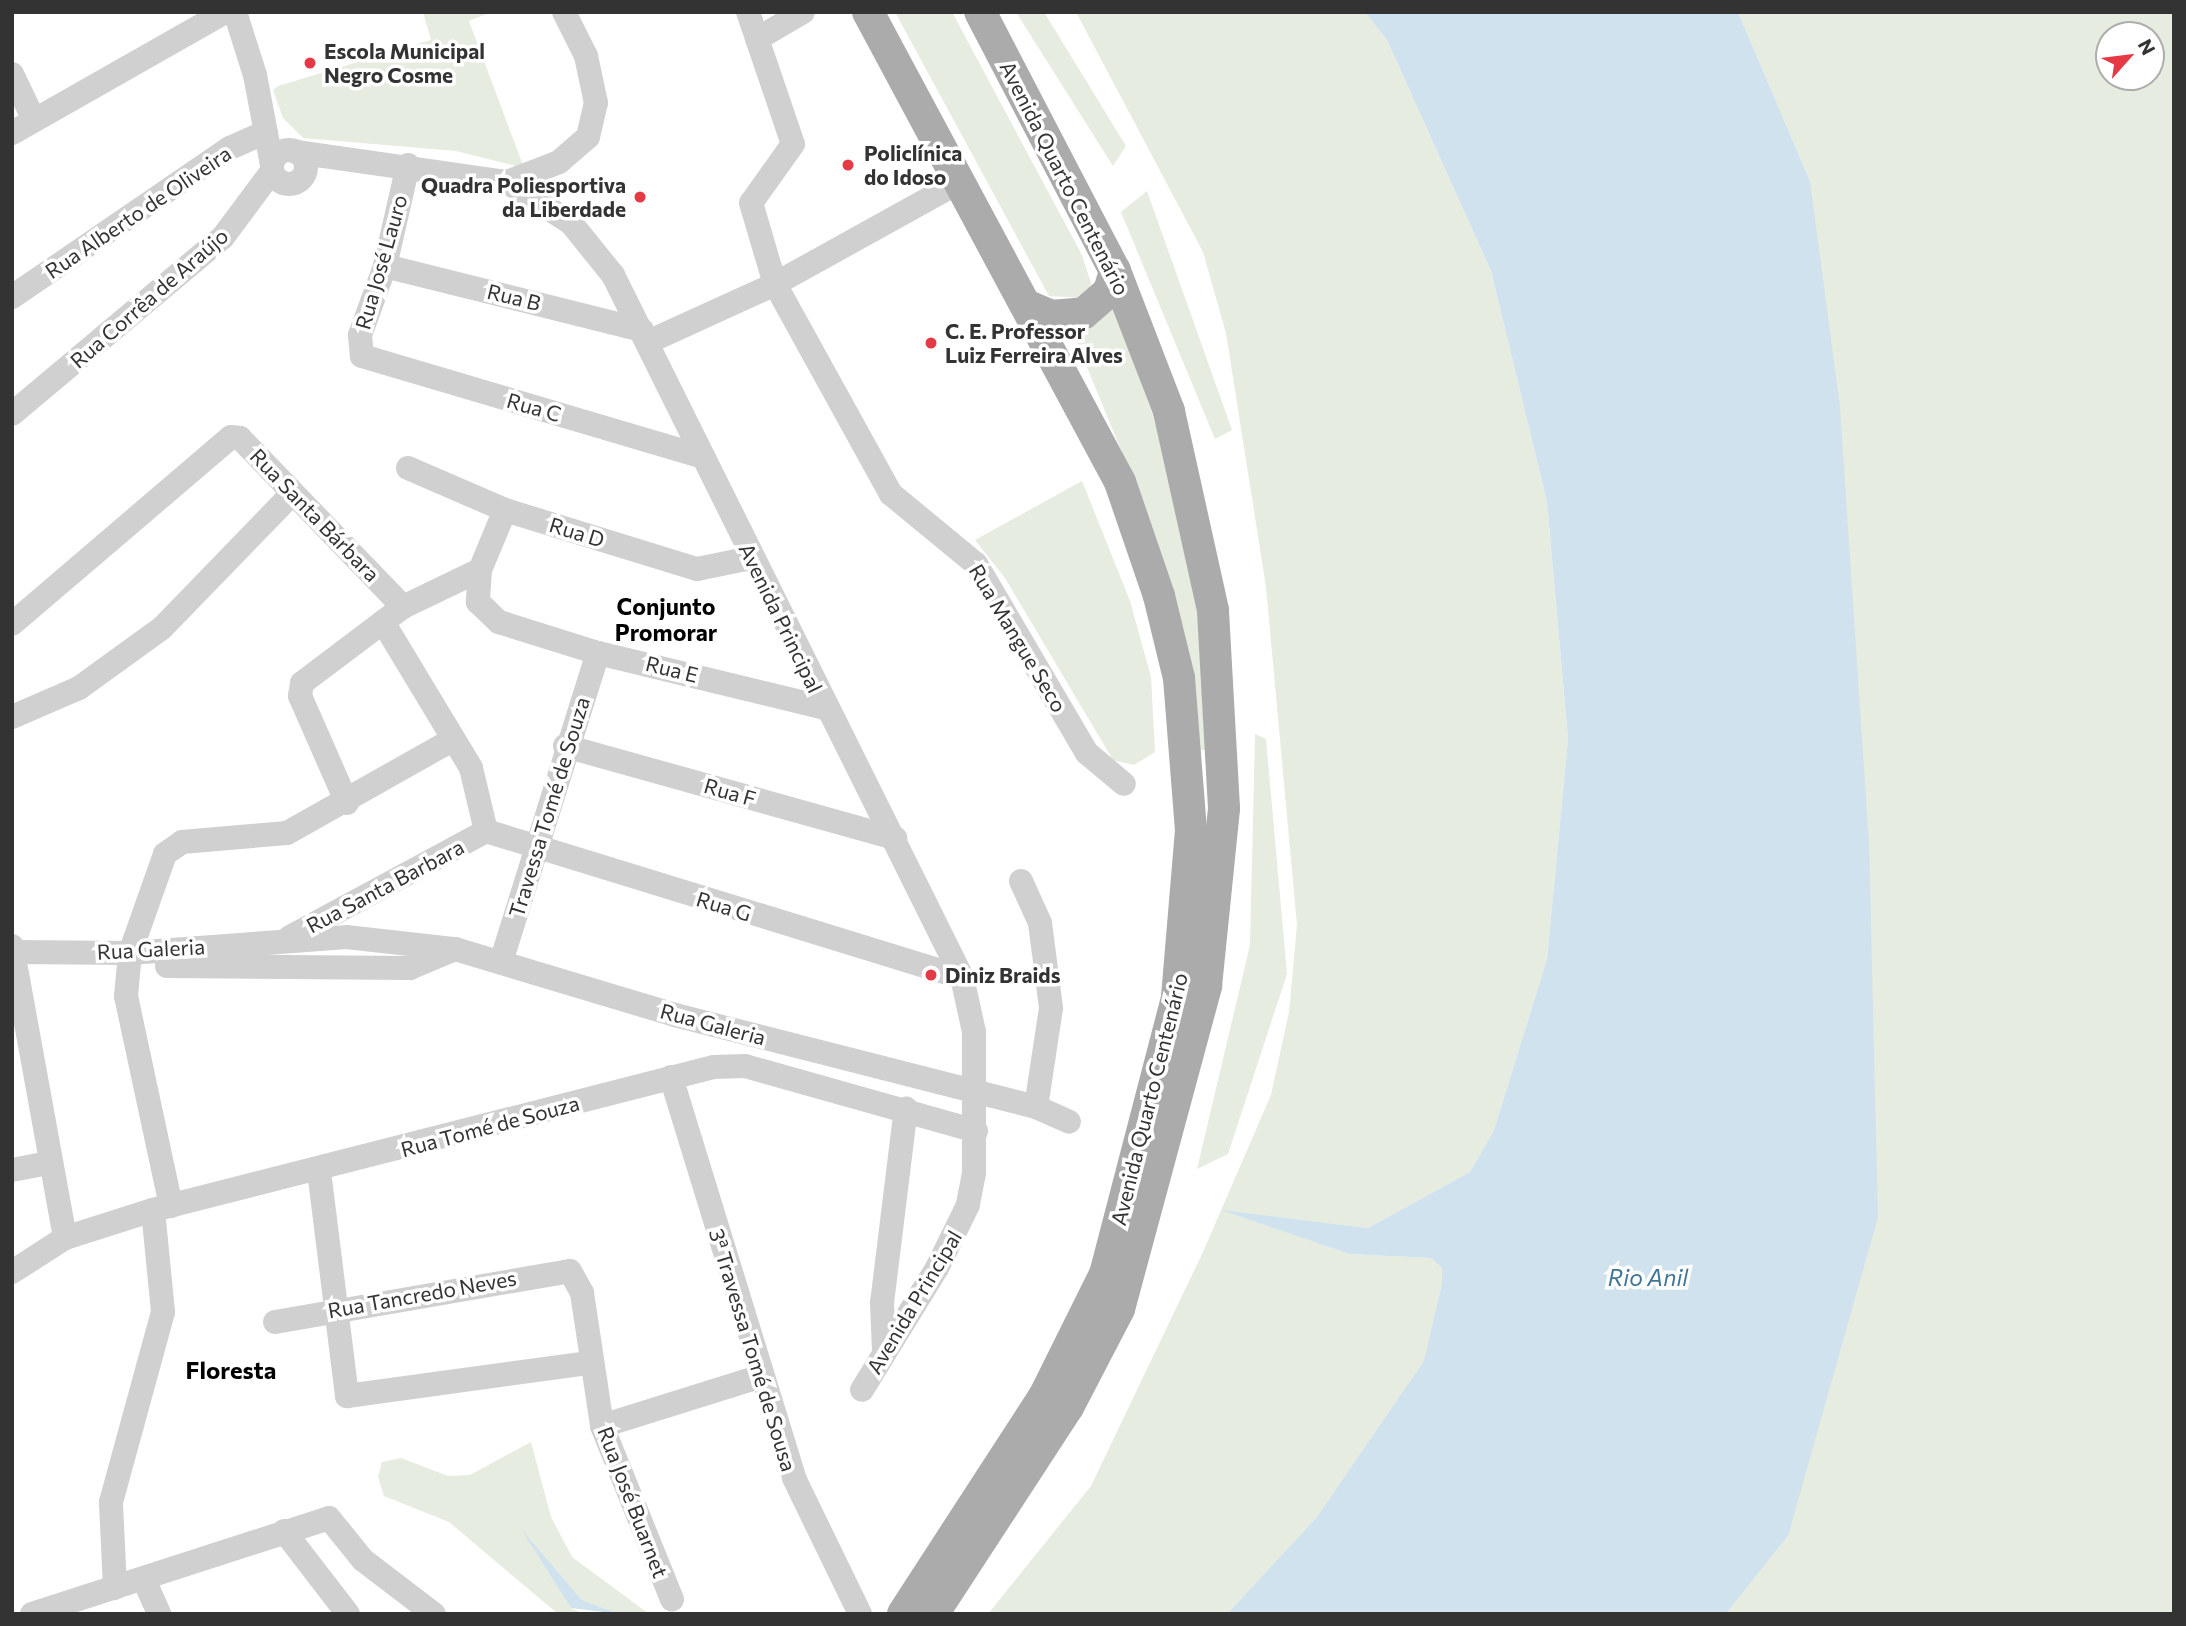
<!DOCTYPE html>
<meta charset="utf-8">
<style>
body{margin:0}
#map{position:relative;width:2186px;height:1626px;overflow:hidden;background:#fff;font-family:Commissioner,sans-serif}
div>[style]{position:absolute}
.green>*{inset:0;background:#e6ecdf}
.water>*{inset:0;background:#cfe2ee}
.minor>*{height:24px;margin:-12px;padding:0 12px;transform-origin:12px;border-radius:12px;background:#d0d0d0}
.minor>.ring{margin:-12px;padding:0;box-sizing:content-box;background:none;border:24px solid #d0d0d0;border-radius:50%}
.major>*{height:32px;margin:-16px;padding:0 16px;transform-origin:16px;border-radius:16px;background:#ababab}
.dots>*{width:19px;height:19px;translate:-50% -50%;box-sizing:border-box;border:4px solid #fff;border-radius:50%}
span{translate:-50% -50%;white-space:nowrap;text-align:center;line-height:1.15;-webkit-text-stroke:7px #fff;paint-order:stroke}
.poi-label{font-size:21px;color:#333;font-weight:700}
.left{translate:0 -50%;text-align:left}
.right{translate:-100% -50%;text-align:right}
.street-label{font-size:21px;color:#333}
.neighbourhood-label{font-size:23px;color:#000;font-weight:700}
.water-label{font-size:23px;color:#3f7597;font-style:italic}
.quarter-label{font-size:24px;color:#000;font-weight:700}
.frame{position:absolute;inset:0;border:14px solid #333;pointer-events:none}
.north{position:absolute;left:2095px;top:21px;width:70px;height:70px;box-sizing:border-box;background:#fff;border:2px solid #adadad;border-radius:50%;rotate:62deg;font-size:19px;font-weight:700;line-height:28px;text-align:center;color:#333}
.north::after{content:'';display:block;margin:auto;width:24px;height:32px;background:#e63946;clip-path:polygon(50% 0,100% 100%,50% 72%,0 100%)}
</style>
<div id="map">
<div class="green">
<div style="clip-path:polygon(423px 12px,491px 12px,469px 21px,524px 168px,456px 151px,303px 138px,283px 118px,273px 90px,278px 86px,431px 40px)"></div>
<div style="clip-path:polygon(895px 12px,952px 12px,1082px 255px,1091px 283px,1087px 298px,1049px 296px)"></div>
<div style="clip-path:polygon(1016px 12px,1044px 12px,1126px 146px,1113px 166px)"></div>
<div style="clip-path:polygon(1076px 12px,1365px 12px,1387px 40px,1491px 271px,1547px 502px,1568px 739px,1547px 959px,1494px 1130px,1470px 1172px,1368px 1228px,1225px 1211px,1349px 1254px,1431px 1258px,1442px 1268px,1442px 1283px,1425px 1360px,1316px 1518px,1227px 1614px,988px 1614px,1091px 1486px,1203px 1252px,1271px 1095px,1289px 1012px,1297px 925px,1266px 587px,1226px 333px,1203px 252px)"></div>
<div style="clip-path:polygon(evenodd,1738px 12px,2174px 12px,2174px 1614px,1726px 1614px,1788px 1536px,1810px 181px,1738px 12px,2109px 35px,2151px 35px,2151px 77px,2109px 77px,2109px 35px)"></div>
<div style="clip-path:polygon(1147px 191px,1232px 430px,1215px 439px,1121px 212px)"></div>
<div style="clip-path:polygon(1112px 304px,1160px 435px,1196px 598px,1210px 750px,1200px 750px,1135px 484px,1073px 333px)"></div>
<div style="clip-path:polygon(1082px 481px,1130px 601px,1151px 677px,1155px 752px,1134px 765px,1113px 760px,1005px 578px,975px 540px)"></div>
<div style="clip-path:polygon(1255px 734px,1266px 739px,1287px 974px,1228px 1154px,1197px 1169px,1250px 945px)"></div>
<div style="clip-path:polygon(531px 1442px,551px 1517px,572px 1557px,649px 1614px,619px 1614px,582px 1600px,524px 1533px,571px 1608px,583px 1614px,558px 1614px,449px 1522px,384px 1496px,378px 1477px,382px 1462px,401px 1458px,448px 1476px,470px 1475px)"></div>
</div>
<div class="water">
<div style="clip-path:polygon(1365px 12px,1738px 12px,1810px 181px,1840px 407px,1869px 843px,1878px 1217px,1788px 1536px,1726px 1614px,1227px 1614px,1316px 1518px,1424px 1361px,1442px 1283px,1442px 1268px,1431px 1258px,1349px 1254px,1221px 1210px,1368px 1228px,1470px 1172px,1494px 1130px,1547px 959px,1568px 739px,1547px 502px,1491px 271px,1387px 40px)"></div>
<div style="clip-path:polygon(521px 1529px,582px 1600px,619px 1614px,571px 1608px)"></div>
</div>
<div class="minor">
<div style="left:235px;top:12px;width:66px;rotate:72.4deg"></div>
<div style="left:255px;top:75px;width:92px;rotate:79.3deg"></div>
<div style="left:748px;top:12px;width:139px;rotate:71.2deg"></div>
<div style="left:793px;top:144px;width:72px;rotate:125.4deg"></div>
<div style="left:751px;top:203px;width:84px;rotate:73.5deg"></div>
<div style="left:775px;top:284px;width:240px;rotate:61.1deg"></div>
<div style="left:891px;top:494px;width:110px;rotate:39.5deg"></div>
<div style="left:976px;top:564px;width:219px;rotate:59.6deg"></div>
<div style="left:1087px;top:753px;width:48px;rotate:40deg"></div>
<div style="left:757px;top:39px;width:53px;rotate:-30.4deg"></div>
<div style="left:12px;top:74px;width:51px;rotate:64.4deg"></div>
<div style="left:12px;top:133px;width:245px;rotate:-29.6deg"></div>
<div class="ring" style="left:272px;top:150px;width:10px;height:10px"></div>
<div style="left:296px;top:152px;width:213px;rotate:8.1deg"></div>
<div style="left:507px;top:182px;width:56px;rotate:-21deg"></div>
<div style="left:559px;top:162px;width:38px;rotate:-41deg"></div>
<div style="left:588px;top:137px;width:35px;rotate:-77deg"></div>
<div style="left:596px;top:103px;width:48px;rotate:-102deg"></div>
<div style="left:586px;top:56px;width:49px;rotate:-116.6deg"></div>
<div style="left:408px;top:165px;width:104px;rotate:102.8deg"></div>
<div style="left:385px;top:266px;width:73px;rotate:109.9deg"></div>
<div style="left:360px;top:335px;width:21px;rotate:85deg"></div>
<div style="left:362px;top:356px;width:356px;rotate:16.5deg"></div>
<div style="left:507px;top:182px;width:76px;rotate:32.6deg"></div>
<div style="left:571px;top:223px;width:67px;rotate:51.1deg"></div>
<div style="left:613px;top:275px;width:784px;rotate:63.57deg"></div>
<div style="left:962px;top:977px;width:56px;rotate:77.7deg"></div>
<div style="left:974px;top:1032px;width:141px;rotate:90deg"></div>
<div style="left:974px;top:1173px;width:33px;rotate:101deg"></div>
<div style="left:968px;top:1205px;width:70px;rotate:116.2deg"></div>
<div style="left:937px;top:1268px;width:143px;rotate:121.6deg"></div>
<div style="left:385px;top:266px;width:265px;rotate:14deg"></div>
<div style="left:12px;top:297px;width:264px;rotate:-34.4deg"></div>
<div style="left:230px;top:148px;width:39px;rotate:-24deg"></div>
<div style="left:648px;top:342px;width:140px;rotate:-24.5deg"></div>
<div style="left:775px;top:284px;width:213px;rotate:-29deg"></div>
<div style="left:12px;top:414px;width:275px;rotate:-40deg"></div>
<div style="left:223px;top:237px;width:82px;rotate:-53.4deg"></div>
<div style="left:408px;top:468px;width:106px;rotate:23.4deg"></div>
<div style="left:505px;top:510px;width:201px;rotate:17.1deg"></div>
<div style="left:697px;top:569px;width:55px;rotate:-11.5deg"></div>
<div style="left:480px;top:570px;width:32px;rotate:94deg"></div>
<div style="left:478px;top:602px;width:29px;rotate:44deg"></div>
<div style="left:499px;top:622px;width:104px;rotate:17.4deg"></div>
<div style="left:598px;top:653px;width:235px;rotate:13.6deg"></div>
<div style="left:383px;top:622px;width:170px;rotate:58.9deg"></div>
<div style="left:471px;top:768px;width:65px;rotate:76.6deg"></div>
<div style="left:12px;top:624px;width:288px;rotate:-40.5deg"></div>
<div style="left:231px;top:437px;width:9px;rotate:6deg"></div>
<div style="left:240px;top:438px;width:235px;rotate:46deg"></div>
<div style="left:12px;top:717px;width:73px;rotate:-23.4deg"></div>
<div style="left:79px;top:688px;width:102px;rotate:-35.9deg"></div>
<div style="left:162px;top:628px;width:187px;rotate:-45.9deg"></div>
<div style="left:565px;top:746px;width:343px;rotate:15.6deg"></div>
<div style="left:347px;top:803px;width:117px;rotate:-113.7deg"></div>
<div style="left:300px;top:696px;width:13px;rotate:-81deg"></div>
<div style="left:302px;top:683px;width:126px;rotate:-37deg"></div>
<div style="left:403px;top:607px;width:85px;rotate:-25.7deg"></div>
<div style="left:480px;top:570px;width:65px;rotate:-67.4deg"></div>
<div style="left:486px;top:831px;width:498px;rotate:17.1deg"></div>
<div style="left:1021px;top:881px;width:46px;rotate:65.7deg"></div>
<div style="left:1040px;top:923px;width:86px;rotate:82.6deg"></div>
<div style="left:1051px;top:1008px;width:100px;rotate:98.6deg"></div>
<div style="left:290px;top:937px;width:223px;rotate:-28.4deg"></div>
<div style="left:12px;top:946px;width:297px;rotate:79.7deg"></div>
<div style="left:14px;top:952px;width:116px;rotate:0.5deg"></div>
<div style="left:130px;top:953px;width:217px;rotate:-4.2deg"></div>
<div style="left:346px;top:937px;width:110px;rotate:6.3deg"></div>
<div style="left:455px;top:949px;width:230px;rotate:16.7deg"></div>
<div style="left:675px;top:1015px;width:373px;rotate:14.3deg"></div>
<div style="left:1036px;top:1107px;width:36px;rotate:24deg"></div>
<div style="left:501px;top:962px;width:324px;rotate:-72.6deg"></div>
<div style="left:167px;top:966px;width:243px;rotate:0.5deg"></div>
<div style="left:410px;top:968px;width:49px;rotate:-22.9deg"></div>
<div style="left:671px;top:1077px;width:419px;rotate:72.9deg"></div>
<div style="left:794px;top:1478px;width:151px;rotate:64.1deg"></div>
<div style="left:12px;top:1170px;width:37px;rotate:-11deg"></div>
<div style="left:319px;top:1171px;width:227px;rotate:82.9deg"></div>
<div style="left:347px;top:1396px;width:243px;rotate:-7.8deg"></div>
<div style="left:171px;top:1206px;width:215px;rotate:-102.1deg"></div>
<div style="left:126px;top:996px;width:43px;rotate:-84.7deg"></div>
<div style="left:130px;top:953px;width:105px;rotate:-70.5deg"></div>
<div style="left:165px;top:854px;width:21px;rotate:-35deg"></div>
<div style="left:182px;top:842px;width:105px;rotate:-4.9deg"></div>
<div style="left:287px;top:833px;width:189px;rotate:-29.4deg"></div>
<div style="left:12px;top:1272px;width:63px;rotate:-32.7deg"></div>
<div style="left:65px;top:1238px;width:92px;rotate:-17.7deg"></div>
<div style="left:153px;top:1210px;width:579px;rotate:-14.3deg"></div>
<div style="left:714px;top:1067px;width:31px;rotate:-2deg"></div>
<div style="left:745px;top:1066px;width:240px;rotate:15.7deg"></div>
<div style="left:275px;top:1322px;width:299px;rotate:-9.8deg"></div>
<div style="left:570px;top:1271px;width:25px;rotate:61deg"></div>
<div style="left:582px;top:1293px;width:134px;rotate:81.4deg"></div>
<div style="left:602px;top:1426px;width:187px;rotate:68deg"></div>
<div style="left:884px;top:1351px;width:48px;rotate:-92.4deg"></div>
<div style="left:882px;top:1303px;width:196px;rotate:-83deg"></div>
<div style="left:602px;top:1426px;width:164px;rotate:-17.4deg"></div>
<div style="left:284px;top:1531px;width:105px;rotate:52.4deg"></div>
<div style="left:145px;top:1582px;width:35px;rotate:66deg"></div>
<div style="left:115px;top:1588px;width:86px;rotate:-92.7deg"></div>
<div style="left:111px;top:1502px;width:197px;rotate:-74.7deg"></div>
<div style="left:163px;top:1312px;width:102px;rotate:-95.6deg"></div>
<div style="left:32px;top:1614px;width:312px;rotate:-17.9deg"></div>
<div style="left:329px;top:1518px;width:54px;rotate:51deg"></div>
<div style="left:363px;top:1560px;width:89px;rotate:37.3deg"></div>
</div>
<div class="major">
<div style="left:868px;top:12px;width:533px;rotate:61.8deg"></div>
<div style="left:1120px;top:482px;width:120px;rotate:71.1deg"></div>
<div style="left:1159px;top:596px;width:84px;rotate:76.3deg"></div>
<div style="left:1179px;top:678px;width:152px;rotate:85.5deg"></div>
<div style="left:1191px;top:830px;width:169px;rotate:94.8deg"></div>
<div style="left:1177px;top:998px;width:285px;rotate:104.6deg"></div>
<div style="left:1105px;top:1274px;width:135px;rotate:116.4deg"></div>
<div style="left:1045px;top:1395px;width:261px;rotate:123deg"></div>
<div style="left:1028px;top:306px;width:25px;rotate:23deg"></div>
<div style="left:1051px;top:316px;width:33px;rotate:-5deg"></div>
<div style="left:1084px;top:313px;width:33px;rotate:-41deg"></div>
<div style="left:1109px;top:291px;width:21px;rotate:-73deg"></div>
<div style="left:933px;top:1614px;width:247px;rotate:-56.9deg"></div>
<div style="left:1068px;top:1407px;width:110px;rotate:-62.5deg"></div>
<div style="left:1119px;top:1309px;width:335px;rotate:-74.9deg"></div>
<div style="left:1206px;top:986px;width:179px;rotate:-84.2deg"></div>
<div style="left:1224px;top:808px;width:198px;rotate:-93.2deg"></div>
<div style="left:1213px;top:610px;width:204px;rotate:-102.5deg"></div>
<div style="left:1169px;top:411px;width:150px;rotate:-111.1deg"></div>
<div style="left:1115px;top:271px;width:292px;rotate:-117.5deg"></div>
</div>
<div class="dots">
<div style="left:310px;top:63px;background:#e63946"></div>
<div style="left:848px;top:165px;background:#e63946"></div>
<div style="left:640px;top:197px;background:#e63946"></div>
<div style="left:931px;top:343px;background:#e63946"></div>
<div style="left:931px;top:975px;background:#e63946"></div>
</div>
<div class="poi-label">
<span class="left" style="left:324px;top:63px">Escola Municipal<br>Negro Cosme</span>
<span class="left" style="left:864px;top:165px">Policlínica<br>do Idoso</span>
<span class="right" style="left:626px;top:197px">Quadra Poliesportiva<br>da Liberdade</span>
<span class="left" style="left:945px;top:343px">C. E. Professor<br>Luiz Ferreira Alves</span>
<span class="left" style="left:945px;top:975px">Diniz Braids</span>
</div>
<div class="street-label">
<span style="left:1065px;top:178px;rotate:63deg">Avenida Quarto Centenário</span>
<span style="left:138px;top:212px;rotate:-34deg">Rua Alberto de Oliveira</span>
<span style="left:381px;top:262px;rotate:-74deg">Rua José Lauro</span>
<span style="left:514px;top:297px;rotate:14deg">Rua B</span>
<span style="left:149px;top:298px;rotate:-41deg">Rua Corrêa de Araújo</span>
<span style="left:534px;top:407px;rotate:16deg">Rua C</span>
<span style="left:315px;top:515px;rotate:46deg">Rua Santa Bárbara</span>
<span style="left:577px;top:532px;rotate:17deg">Rua D</span>
<span style="left:781px;top:618px;rotate:64deg">Avenida Principal</span>
<span style="left:1018px;top:638px;rotate:59deg">Rua Mangue Seco</span>
<span style="left:672px;top:669px;rotate:14deg">Rua E</span>
<span style="left:730px;top:792px;rotate:16deg">Rua F</span>
<span style="left:549px;top:807px;rotate:-73deg">Travessa Tomé de Souza</span>
<span style="left:385px;top:886px;rotate:-28deg">Rua Santa Barbara</span>
<span style="left:724px;top:906px;rotate:17deg">Rua G</span>
<span style="left:151px;top:949px;rotate:-3deg">Rua Galeria</span>
<span style="left:713px;top:1024px;rotate:15deg">Rua Galeria</span>
<span style="left:1149px;top:1099px;rotate:-76deg">Avenida Quarto Centenário</span>
<span style="left:490px;top:1126px;rotate:-15deg">Rua Tomé de Souza</span>
<span style="left:422px;top:1294px;rotate:-10deg">Rua Tancredo Neves</span>
<span style="left:914px;top:1302px;rotate:-59deg">Avenida Principal</span>
<span style="left:753px;top:1350px;rotate:73deg">3ª Travessa Tomé de Sousa</span>
<span style="left:633px;top:1502px;rotate:69deg">Rua José Buarnet</span>
</div>
<div class="neighbourhood-label">
<span style="left:666px;top:619px">Conjunto<br>Promorar</span>
</div>
<div class="water-label">
<span style="left:1648px;top:1277px">Rio Anil</span>
</div>
<div class="quarter-label">
<span style="left:231px;top:1370px">Floresta</span>
</div>
<div class="frame"></div>
<div class="north">N</div>
</div>
